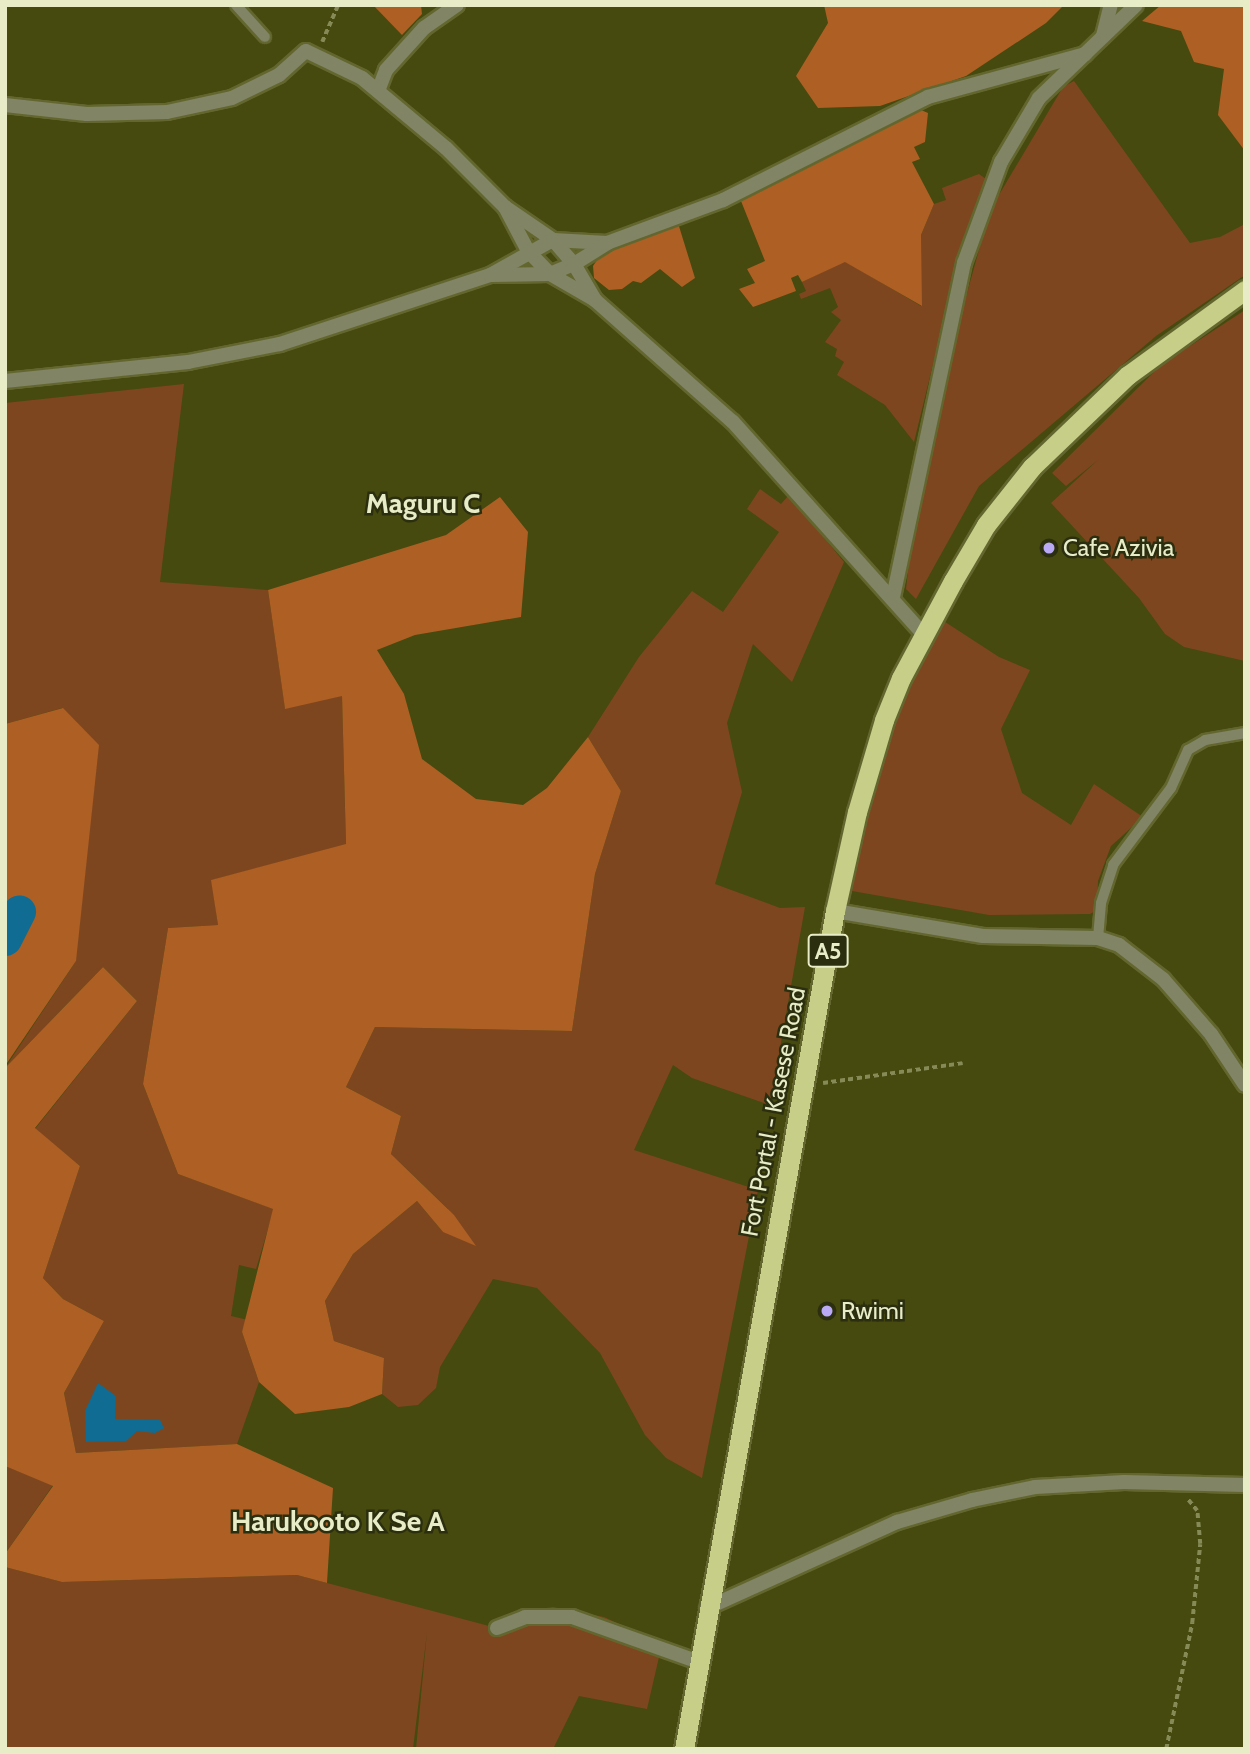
<!DOCTYPE html>
<style>
body{margin:0}
#map{position:relative;width:1250px;height:1754px;overflow:hidden;background:#464a0e;font-family:Cabin,sans-serif}
div>[style]{position:absolute}
.green>*{inset:0;background:#7e461e}
.forest>*{inset:0;background:#ad5f24}
.water>*{inset:0;background:#106c92}
.river>*{height:33px;margin:-16.5px;padding:0 16.5px;transform-origin:16.5px;border-radius:16.5px;background:#106c92}
.path>*{height:3.5px;margin-top:-1.75px;transform-origin:0;background:repeating-linear-gradient(90deg,#868a57 0 5px,transparent 0 8.5px)}
.roads{filter:drop-shadow(2px 0 #63672f) drop-shadow(-2px 0 #63672f) drop-shadow(0 2px #63672f) drop-shadow(0 -2px #63672f)}
.service>*{height:10px;margin:-5px;padding:0 5px;transform-origin:5px;border-radius:5px;background:#818566}
.minor>*{height:14px;margin:-7px;padding:0 7px;transform-origin:7px;border-radius:7px;background:#818566}
.tertiary>*{height:14px;margin:-7px;padding:0 7px;transform-origin:7px;border-radius:7px;background:#818566}
.trunk>*{height:19px;margin:-9.5px;padding:0 9.5px;transform-origin:9.5px;border-radius:9.5px;background:#c6ce88}
.dots>*{width:19px;height:19px;translate:-50% -50%;box-sizing:border-box;border:4px solid #2c2f0f;border-radius:50%}
span{translate:-50% -50%;white-space:nowrap;text-align:center;line-height:1.15;-webkit-text-stroke:5px #2c2f0f;paint-order:stroke}
.shield-label span{padding:2px 5px;background:#2c2f0f;border:2px solid;border-radius:5px;-webkit-text-stroke-width:0}
.shield-label{font-size:23px;color:#e8edc8;font-weight:700}
.poi-label{font-size:24px;color:#e8edc8}
.left{translate:0 -50%;text-align:left}
.street-label{font-size:24px;color:#e8edc8}
.quarter-label{font-size:28px;color:#e8edc8;font-weight:700}
.frame{position:absolute;inset:0;border:7px solid #e8edc8;pointer-events:none}
</style>
<div id="map">
<div class="green">
<div style="clip-path:polygon(1074px 81px,1190px 243px,1220px 237px,1245px 224px,1245px 275px,1156px 336px,979px 486px,916px 599px,906px 589px,909px 562px,956px 333px,990px 210px,1063px 87px)"></div>
<div style="clip-path:polygon(979px 174px,986px 179px,957px 266px,914px 442px,885px 405px,837px 375px,844px 362px,835px 356px,837px 349px,825px 342px,841px 320px,831px 312px,838px 307px,830px 288px,801px 299px,799px 294px,806px 291px,802px 282px,845px 261px,921px 306px,921px 235px,934px 204px,946px 200px,942px 188px)"></div>
<div style="clip-path:polygon(1245px 310px,1245px 661px,1184px 647px,1165px 634px,1139px 598px,1051px 503px,1098px 460px,1066px 486px,1052px 473px,1161px 365px)"></div>
<div style="clip-path:polygon(184px 384px,160px 582px,268px 590px,285px 708px,342px 695px,346px 845px,212px 880px,218px 925px,168px 928px,143px 1084px,178px 1174px,274px 1209px,256px 1269px,239px 1265px,231px 1316px,248px 1320px,242px 1332px,259px 1382px,237px 1444px,76px 1453px,64px 1393px,104px 1321px,63px 1299px,43px 1278px,80px 1166px,35px 1129px,137px 1001px,103px 967px,5px 1068px,76px 961px,62px 708px,5px 724px,5px 403px)"></div>
<div style="clip-path:polygon(760px 489px,781px 504px,789px 495px,844px 562px,792px 682px,753px 644px,727px 723px,742px 792px,715px 884px,780px 908px,805px 907px,770px 1105px,692px 1078px,673px 1065px,634px 1150px,758px 1190px,702px 1478px,666px 1458px,645px 1435px,600px 1353px,537px 1288px,493px 1279px,440px 1367px,436px 1388px,418px 1405px,398px 1407px,382px 1394px,384px 1358px,334px 1341px,325px 1301px,353px 1254px,417px 1201px,443px 1232px,448px 1209px,391px 1154px,401px 1116px,346px 1087px,375px 1027px,572px 1031px,595px 874px,621px 791px,588px 737px,639px 657px,692px 591px,723px 612px,779px 532px,747px 509px)"></div>
<div style="clip-path:polygon(939px 618px,999px 657px,1030px 670px,1001px 729px,1022px 793px,1071px 825px,1094px 784px,1143px 817px,1111px 846px,1098px 881px,1097px 910px,1090px 914px,989px 915px,852px 891px,868px 797px,885px 734px)"></div>
<div style="clip-path:polygon(5px 1466px,53px 1485px,5px 1554px)"></div>
<div style="clip-path:polygon(5px 1567px,62px 1582px,297px 1575px,489px 1626px,508px 1614px,553px 1607px,604px 1617px,662px 1644px,647px 1709px,579px 1696px,553px 1749px,416px 1749px,427px 1632px,413px 1749px,5px 1749px)"></div>
</div>
<div class="forest">
<div style="clip-path:polygon(373px 5px,421px 5px,422px 14px,402px 35px)"></div>
<div style="clip-path:polygon(824px 5px,1064px 5px,1046px 23px,966px 76px,880px 106px,818px 108px,796px 76px,828px 23px)"></div>
<div style="clip-path:polygon(1161px 5px,1245px 5px,1245px 151px,1218px 115px,1224px 69px,1194px 62px,1181px 31px,1142px 21px)"></div>
<div style="clip-path:polygon(921px 110px,928px 113px,925px 142px,914px 147px,920px 159px,912px 162px,934px 204px,921px 235px,922px 306px,845px 262px,802px 282px,798px 275px,791px 278px,796px 291px,753px 307px,739px 289px,755px 283px,747px 269px,765px 261px,741px 201px,873px 128px)"></div>
<div style="clip-path:polygon(678px 223px,695px 278px,682px 287px,660px 269px,641px 283px,633px 281px,622px 289px,609px 290px,594px 278px,593px 266px,603px 251px)"></div>
<div style="clip-path:polygon(500px 497px,528px 532px,521px 617px,415px 635px,377px 650px,404px 694px,422px 759px,476px 799px,523px 805px,547px 788px,588px 737px,621px 791px,595px 874px,572px 1031px,375px 1027px,346px 1087px,401px 1116px,391px 1154px,454px 1215px,476px 1246px,443px 1232px,417px 1201px,353px 1254px,325px 1301px,334px 1341px,384px 1358px,382px 1394px,349px 1407px,295px 1414px,259px 1382px,242px 1332px,273px 1209px,178px 1174px,143px 1084px,168px 928px,218px 925px,211px 880px,346px 844px,342px 696px,285px 709px,268px 590px,446px 535px)"></div>
<div style="clip-path:polygon(63px 708px,99px 745px,76px 961px,5px 1066px,5px 724px)"></div>
<div style="clip-path:polygon(103px 967px,137px 1001px,35px 1128px,80px 1166px,43px 1278px,63px 1299px,104px 1321px,64px 1393px,76px 1453px,237px 1444px,333px 1488px,327px 1583px,297px 1575px,62px 1582px,5px 1567px,5px 1554px,53px 1486px,5px 1466px,5px 1068px)"></div>
</div>
<div class="water">
<div style="clip-path:polygon(98px 1383px,116px 1396px,115px 1419px,160px 1420px,164px 1428px,155px 1433px,137px 1431px,126px 1441px,86px 1442px,85px 1411px)"></div>
</div>
<div class="river">
<div style="left:5px;top:939px;width:31px;rotate:-63deg"></div>
</div>
<div class="path">
<div style="left:322px;top:42px;width:40px;rotate:-66.6deg"></div>
<div style="left:823px;top:1083px;width:141px;rotate:-8.1deg"></div>
<div style="left:1166px;top:1749px;width:129px;rotate:-78.3deg"></div>
<div style="left:1192px;top:1623px;width:79px;rotate:-84.2deg"></div>
<div style="left:1200px;top:1544px;width:33px;rotate:-95deg"></div>
<div style="left:1197px;top:1511px;width:14px;rotate:-129deg"></div>
</div>
<div class="roads">
<div class="service">
<div style="left:236px;top:5px;width:43px;rotate:47.8deg"></div>
<div style="left:1098px;top:938px;width:35px;rotate:-85deg"></div>
<div style="left:1101px;top:903px;width:40px;rotate:-72deg"></div>
<div style="left:1113px;top:865px;width:96px;rotate:-53deg"></div>
<div style="left:1171px;top:788px;width:42px;rotate:-65.9deg"></div>
<div style="left:1188px;top:750px;width:20px;rotate:-30deg"></div>
<div style="left:1205px;top:740px;width:41px;rotate:-9.9deg"></div>
</div>
<div class="minor">
<div style="left:1103px;top:36px;width:32px;rotate:-76deg"></div>
<div style="left:378px;top:91px;width:22px;rotate:-69deg"></div>
<div style="left:386px;top:70px;width:57px;rotate:-47.9deg"></div>
<div style="left:424px;top:28px;width:40px;rotate:-34.9deg"></div>
<div style="left:5px;top:105px;width:82px;rotate:6.3deg"></div>
<div style="left:87px;top:114px;width:80px;rotate:-1.4deg"></div>
<div style="left:167px;top:112px;width:66px;rotate:-12.2deg"></div>
<div style="left:232px;top:98px;width:52px;rotate:-26.1deg"></div>
<div style="left:279px;top:75px;width:36px;rotate:-42deg"></div>
<div style="left:306px;top:51px;width:62px;rotate:25.7deg"></div>
<div style="left:362px;top:78px;width:109px;rotate:39.8deg"></div>
<div style="left:446px;top:148px;width:83px;rotate:45deg"></div>
<div style="left:505px;top:207px;width:58px;rotate:34.5deg"></div>
<div style="left:553px;top:240px;width:54px;rotate:3.2deg"></div>
<div style="left:505px;top:207px;width:50px;rotate:62.4deg"></div>
<div style="left:574px;top:264px;width:39px;rotate:-32deg"></div>
<div style="left:607px;top:243px;width:124px;rotate:-20.3deg"></div>
<div style="left:723px;top:200px;width:229px;rotate:-26.7deg"></div>
<div style="left:928px;top:97px;width:163px;rotate:-15.3deg"></div>
<div style="left:893px;top:597px;width:341px;rotate:-78deg"></div>
<div style="left:964px;top:263px;width:108px;rotate:-69.9deg"></div>
<div style="left:1001px;top:162px;width:74px;rotate:-59.3deg"></div>
<div style="left:1039px;top:98px;width:134px;rotate:-43.8deg"></div>
<div style="left:707px;top:1608px;width:209px;rotate:-24.4deg"></div>
<div style="left:897px;top:1522px;width:78px;rotate:-16.3deg"></div>
<div style="left:972px;top:1500px;width:64px;rotate:-11.7deg"></div>
<div style="left:1035px;top:1487px;width:89px;rotate:-3.2deg"></div>
<div style="left:1124px;top:1482px;width:121px;rotate:1.4deg"></div>
<div style="left:497px;top:1628px;width:30px;rotate:-21deg"></div>
<div style="left:525px;top:1617px;width:47px"></div>
<div style="left:572px;top:1617px;width:135px;rotate:19.5deg"></div>
</div>
<div class="tertiary">
<div style="left:528px;top:251px;width:32px;rotate:46deg"></div>
<div style="left:550px;top:274px;width:52px;rotate:30deg"></div>
<div style="left:595px;top:300px;width:184px;rotate:41.5deg"></div>
<div style="left:733px;top:422px;width:285px;rotate:48.1deg"></div>
<div style="left:491px;top:275px;width:59px;rotate:-1deg"></div>
<div style="left:550px;top:274px;width:26px;rotate:-23deg"></div>
<div style="left:5px;top:381px;width:184px;rotate:-5.9deg"></div>
<div style="left:188px;top:362px;width:94px;rotate:-11.1deg"></div>
<div style="left:280px;top:344px;width:221px;rotate:-18.2deg"></div>
<div style="left:490px;top:275px;width:72px;rotate:-29.1deg"></div>
<div style="left:553px;top:240px;width:32px;rotate:49deg"></div>
<div style="left:574px;top:264px;width:42px;rotate:59.7deg"></div>
<div style="left:835px;top:911px;width:150px;rotate:9.6deg"></div>
<div style="left:983px;top:936px;width:115px;rotate:1deg"></div>
<div style="left:1098px;top:938px;width:22px;rotate:18deg"></div>
<div style="left:1119px;top:945px;width:56px;rotate:37.7deg"></div>
<div style="left:1163px;top:979px;width:73px;rotate:48.9deg"></div>
<div style="left:1211px;top:1034px;width:61px;rotate:56.3deg"></div>
</div>
<div class="trunk">
<div style="left:684px;top:1749px;width:851px;rotate:-79.79deg"></div>
<div style="left:835px;top:911px;width:101px;rotate:-77.5deg"></div>
<div style="left:857px;top:812px;width:96px;rotate:-73.6deg"></div>
<div style="left:884px;top:720px;width:45px;rotate:-68deg"></div>
<div style="left:901px;top:678px;width:110px;rotate:-61.8deg"></div>
<div style="left:953px;top:581px;width:65px;rotate:-59.5deg"></div>
<div style="left:986px;top:525px;width:74px;rotate:-51.6deg"></div>
<div style="left:1032px;top:467px;width:133px;rotate:-43.8deg"></div>
<div style="left:1128px;top:375px;width:145px;rotate:-36deg"></div>
</div>
</div>
<div class="dots">
<div style="left:1049px;top:548px;background:#baaaf6"></div>
<div style="left:827px;top:1311px;background:#baaaf6"></div>
</div>
<div class="shield-label">
<span style="left:828px;top:951px">A5</span>
</div>
<div class="poi-label">
<span class="left" style="left:1063px;top:548px">Cafe Azivia</span>
<span class="left" style="left:841px;top:1311px">Rwimi</span>
</div>
<div class="street-label">
<span style="left:773px;top:1112px;rotate:-79deg">Fort Portal - Kasese Road</span>
</div>
<div class="quarter-label">
<span style="left:423px;top:503px">Maguru C</span>
<span style="left:338px;top:1521px">Harukooto K Se A</span>
</div>
<div class="frame"></div>
</div>
